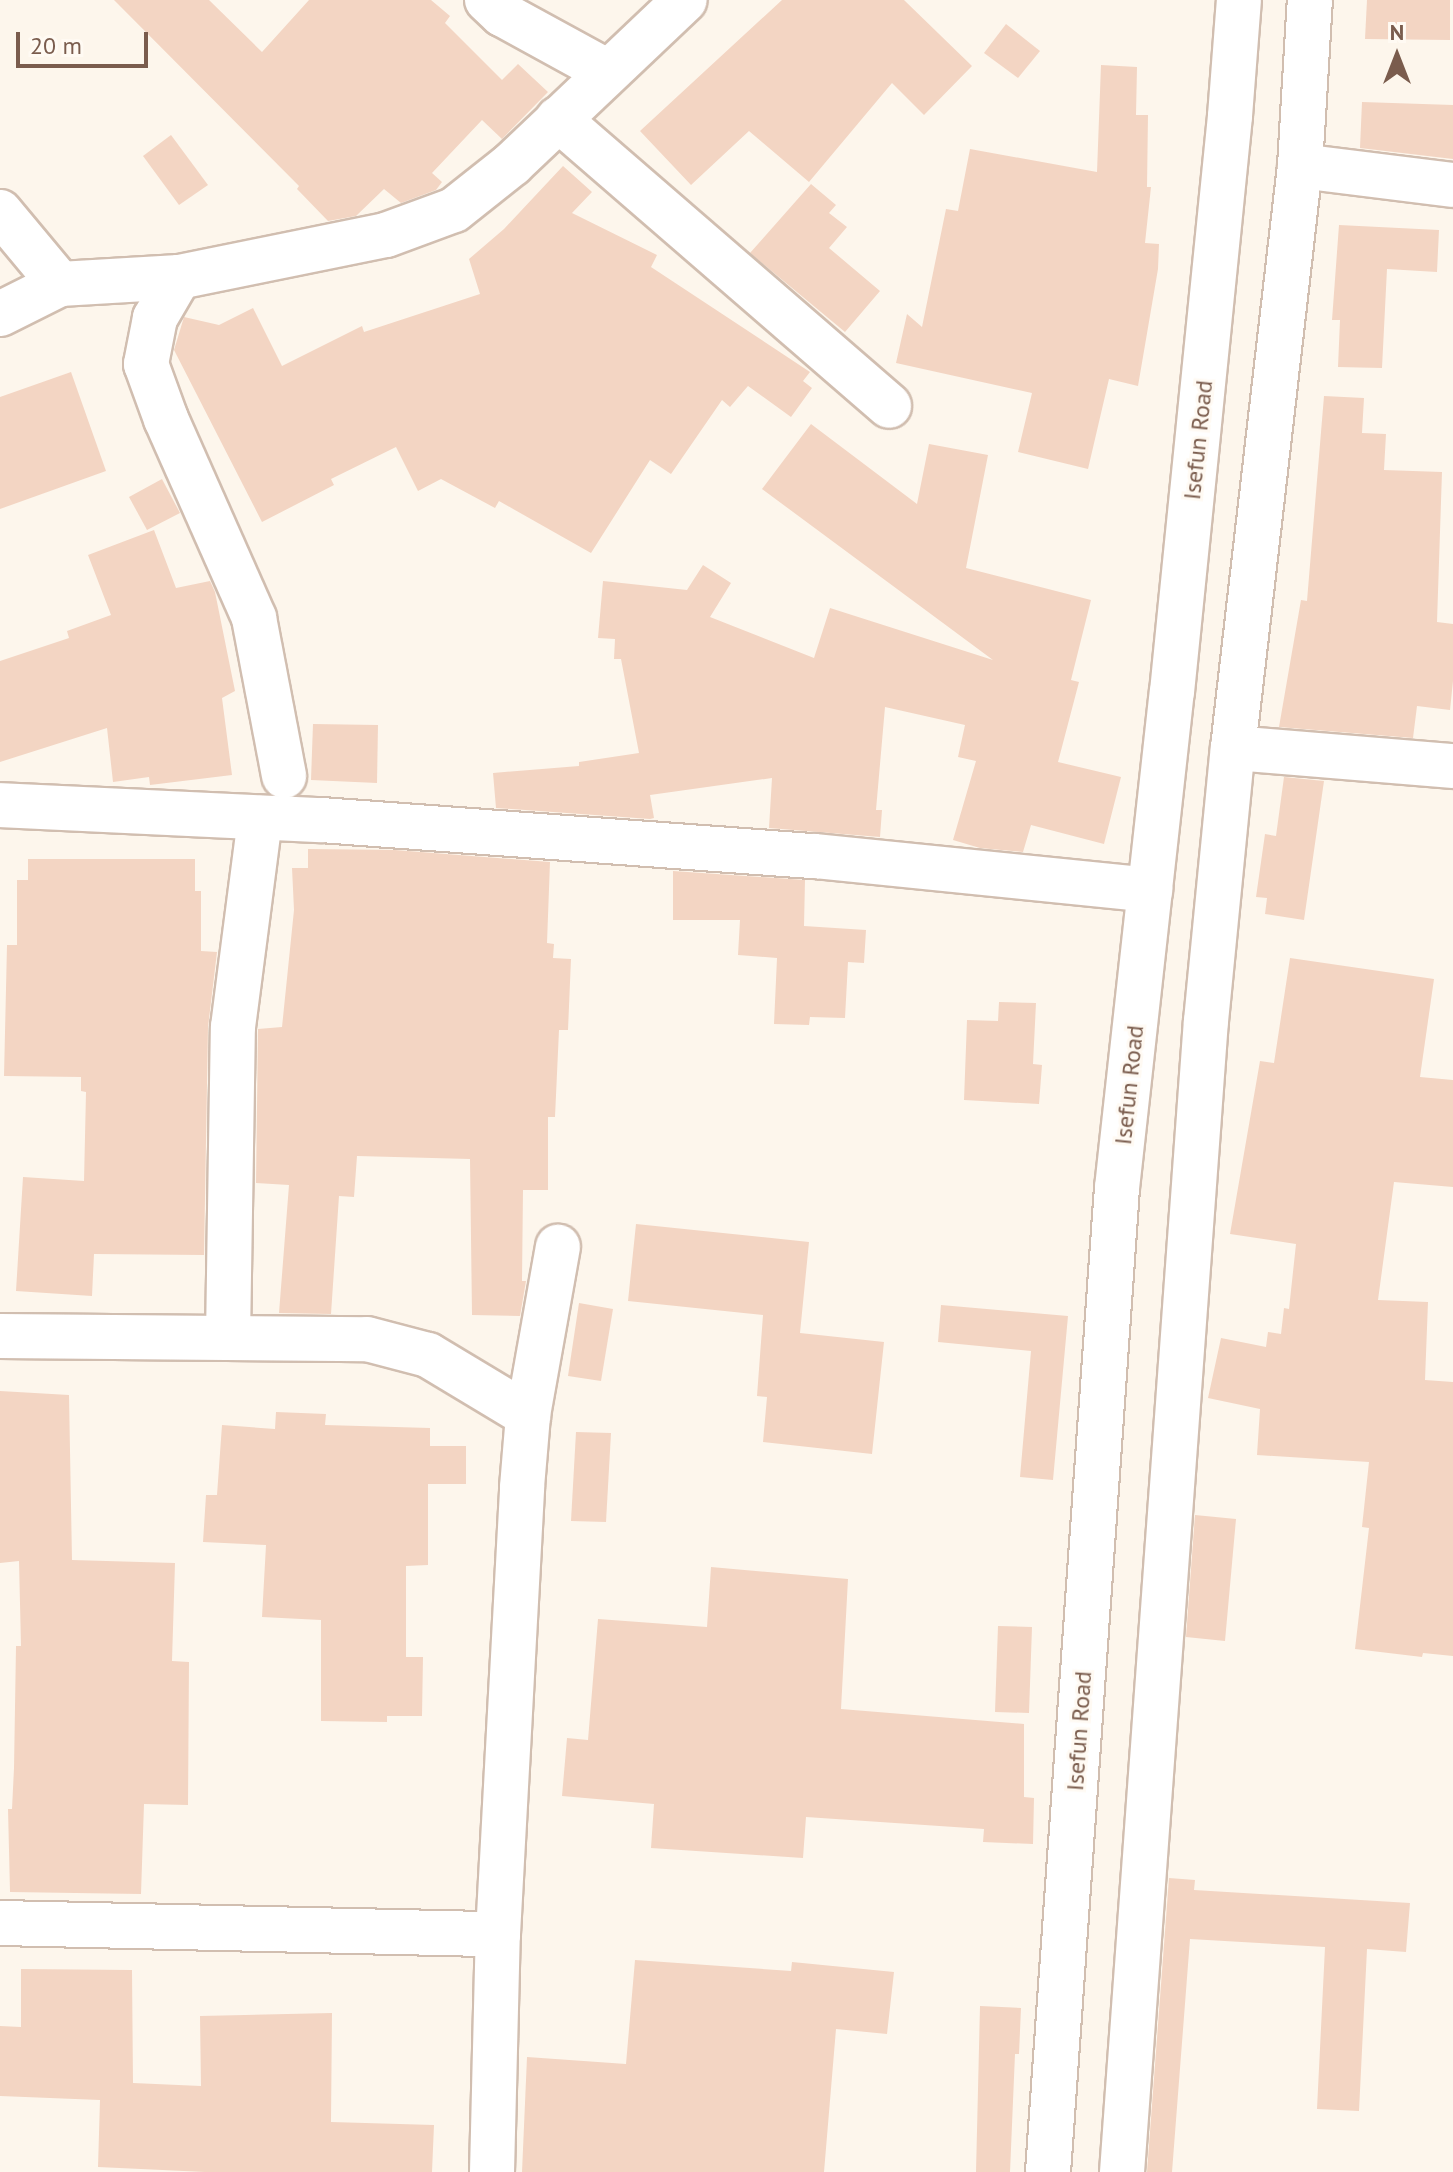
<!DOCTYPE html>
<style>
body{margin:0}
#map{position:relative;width:1453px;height:2172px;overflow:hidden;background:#fdf6ec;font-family:"PT Sans",sans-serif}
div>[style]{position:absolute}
.building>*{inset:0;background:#f3d5c3}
.roads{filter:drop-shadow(2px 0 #d1beb0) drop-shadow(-2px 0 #d1beb0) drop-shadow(0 2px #d1beb0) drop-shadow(0 -2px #d1beb0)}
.minor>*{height:44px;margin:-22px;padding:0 22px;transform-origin:22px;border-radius:22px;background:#fff}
span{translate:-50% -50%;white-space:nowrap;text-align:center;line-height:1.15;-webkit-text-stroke:6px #fffaf3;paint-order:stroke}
.street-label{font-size:24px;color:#7a5c4d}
.north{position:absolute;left:1357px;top:16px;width:80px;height:80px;-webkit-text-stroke:6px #fffaf3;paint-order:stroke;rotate:0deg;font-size:22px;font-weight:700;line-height:32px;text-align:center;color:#7a5c4d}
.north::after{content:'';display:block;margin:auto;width:28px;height:36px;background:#7a5c4d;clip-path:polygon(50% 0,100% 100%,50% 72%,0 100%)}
.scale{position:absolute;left:16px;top:32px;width:132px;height:36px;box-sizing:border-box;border:4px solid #7a5c4d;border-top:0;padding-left:10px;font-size:24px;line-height:28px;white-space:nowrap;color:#7a5c4d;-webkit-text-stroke:6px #fffaf3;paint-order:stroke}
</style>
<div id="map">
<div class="building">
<div style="clip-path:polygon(114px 0,209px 0,262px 52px,309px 0,431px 0,450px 16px,445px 23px,502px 80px,518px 64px,548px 92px,502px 139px,482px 120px,432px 173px,442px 182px,436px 190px,401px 203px,384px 189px,356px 216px,328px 221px,297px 189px,299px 186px)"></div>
<div style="clip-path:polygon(782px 0,904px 0,972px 66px,924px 115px,892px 83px,809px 182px,749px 131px,691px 185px,640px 131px)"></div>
<div style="clip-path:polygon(1367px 0,1450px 0,1450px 40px,1365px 39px)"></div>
<div style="clip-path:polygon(1006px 24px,1040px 51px,1018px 78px,984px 53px)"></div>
<div style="clip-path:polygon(1101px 65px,1137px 67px,1136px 115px,1148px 115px,1147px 187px,1151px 187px,1145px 243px,1159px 244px,1158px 269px,1138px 386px,1109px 379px,1088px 469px,1018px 452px,1032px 393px,896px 363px,907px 314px,922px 327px,946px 209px,958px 211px,970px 149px,1097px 172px)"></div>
<div style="clip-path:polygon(1362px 102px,1453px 105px,1453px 159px,1360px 148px)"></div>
<div style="clip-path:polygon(171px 135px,208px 185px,179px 205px,143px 156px)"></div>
<div style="clip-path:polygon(563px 166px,592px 192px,572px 213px,657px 255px,651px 267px,810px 372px,803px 381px,812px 388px,791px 417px,748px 386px,730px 407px,722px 400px,671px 474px,650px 460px,591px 553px,499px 501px,495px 508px,441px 479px,418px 491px,396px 447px,331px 479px,334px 485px,262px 522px,174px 350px,184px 317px,219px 325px,253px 308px,282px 366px,362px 326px,364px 332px,480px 294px,469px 259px,504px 229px)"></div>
<div style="clip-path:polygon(811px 184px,836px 205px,829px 213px,847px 227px,829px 248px,880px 291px,845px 332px,750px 253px)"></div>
<div style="clip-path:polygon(1339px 225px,1439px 230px,1437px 272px,1387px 269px,1382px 368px,1338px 367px,1340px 320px,1332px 320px)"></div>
<div style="clip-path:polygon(71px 372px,106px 471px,0 509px,0 397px)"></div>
<div style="clip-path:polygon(1324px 396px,1364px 398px,1362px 433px,1386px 434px,1384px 470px,1442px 472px,1437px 622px,1453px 624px,1453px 681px,1450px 710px,1417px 706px,1413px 738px,1279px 727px,1301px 600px,1307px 601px)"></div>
<div style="clip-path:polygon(811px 424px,917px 504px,929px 444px,988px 455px,966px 568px,1091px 600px,1071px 680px,1079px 682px,1058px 762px,1121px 777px,1104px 844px,1031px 825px,1023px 852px,980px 848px,953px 840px,976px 761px,958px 757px,965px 725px,885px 707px,876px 810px,882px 810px,880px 837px,769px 828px,772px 778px,650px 795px,654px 818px,650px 819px,496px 808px,493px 773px,579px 766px,579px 762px,639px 753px,621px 659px,614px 659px,615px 639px,598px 638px,603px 581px,687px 590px,703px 565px,731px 583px,710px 617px,814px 658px,830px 608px,993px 660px,762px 489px)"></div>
<div style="clip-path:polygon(162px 479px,180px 513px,147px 530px,129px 497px)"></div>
<div style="clip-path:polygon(154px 530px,176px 588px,210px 581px,215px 592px,235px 691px,222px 698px,232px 775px,150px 785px,149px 777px,113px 782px,107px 728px,0 762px,0 661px,69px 638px,67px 631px,111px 615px,88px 555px)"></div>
<div style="clip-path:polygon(313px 724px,378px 725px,377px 783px,311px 780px)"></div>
<div style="clip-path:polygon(1284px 777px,1324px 781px,1304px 920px,1265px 914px,1267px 898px,1256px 897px,1265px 834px,1276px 836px)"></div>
<div style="clip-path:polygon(308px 849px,395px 850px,550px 862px,547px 943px,554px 944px,553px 958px,571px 959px,568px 1030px,559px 1030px,555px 1117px,548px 1117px,548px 1190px,523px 1190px,522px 1281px,526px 1281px,520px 1316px,472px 1315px,470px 1159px,357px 1156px,354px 1197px,339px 1196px,331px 1314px,279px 1313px,289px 1185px,256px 1183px,258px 1029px,282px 1027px,294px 910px,292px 868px,308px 868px)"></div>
<div style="clip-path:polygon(28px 859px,195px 859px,195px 891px,201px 891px,201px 951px,217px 952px,208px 1027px,204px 1255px,94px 1254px,92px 1296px,16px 1291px,23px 1177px,84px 1181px,86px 1092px,81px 1091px,81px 1077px,4px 1076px,7px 945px,17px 945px,17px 880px,28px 880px)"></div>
<div style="clip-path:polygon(673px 871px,805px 880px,804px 926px,866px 930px,864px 963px,848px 962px,845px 1018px,810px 1017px,809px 1025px,774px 1024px,777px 958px,738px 955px,740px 920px,673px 920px)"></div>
<div style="clip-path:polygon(1290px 958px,1434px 979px,1420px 1077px,1453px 1080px,1453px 1187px,1394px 1182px,1378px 1300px,1428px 1302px,1425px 1380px,1453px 1382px,1453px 1656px,1423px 1653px,1422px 1657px,1355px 1649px,1369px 1528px,1362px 1527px,1369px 1462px,1257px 1455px,1260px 1409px,1208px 1398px,1221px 1338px,1266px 1347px,1268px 1332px,1281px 1334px,1284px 1308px,1289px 1309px,1296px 1244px,1230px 1234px,1260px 1061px,1274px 1063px)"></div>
<div style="clip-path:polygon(999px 1002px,1036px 1003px,1033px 1064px,1042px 1065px,1039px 1104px,964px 1100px,967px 1020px,998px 1021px)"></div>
<div style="clip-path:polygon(636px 1224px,809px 1242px,800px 1333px,884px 1342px,872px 1454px,763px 1442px,767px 1397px,757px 1396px,763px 1315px,628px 1301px)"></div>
<div style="clip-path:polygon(579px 1303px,613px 1309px,601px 1381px,568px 1376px)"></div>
<div style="clip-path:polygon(941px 1305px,1068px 1316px,1053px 1480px,1020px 1477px,1031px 1351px,938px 1342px)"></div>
<div style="clip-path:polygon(0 1391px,69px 1395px,72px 1560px,175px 1563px,172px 1661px,189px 1662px,188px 1805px,144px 1804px,141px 1894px,10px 1892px,8px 1809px,12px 1809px,14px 1768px,16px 1646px,21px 1646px,19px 1561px,0 1563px)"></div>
<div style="clip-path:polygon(276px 1412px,326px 1414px,325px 1425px,430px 1428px,430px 1446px,466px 1446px,466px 1484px,428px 1484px,428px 1565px,406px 1566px,406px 1657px,423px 1657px,422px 1716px,387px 1716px,387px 1722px,321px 1721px,321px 1620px,262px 1617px,266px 1545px,203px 1542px,206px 1495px,217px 1495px,222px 1425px,275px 1429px)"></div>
<div style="clip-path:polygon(576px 1432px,611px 1433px,606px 1522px,571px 1521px)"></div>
<div style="clip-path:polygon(1195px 1515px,1236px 1519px,1225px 1641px,1186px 1637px)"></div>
<div style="clip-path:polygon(711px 1567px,848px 1579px,841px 1709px,1024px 1724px,1024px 1797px,1034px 1798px,1033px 1844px,983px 1842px,984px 1829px,806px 1817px,803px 1858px,651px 1848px,654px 1804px,562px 1796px,567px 1738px,588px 1740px,598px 1619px,707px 1627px)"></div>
<div style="clip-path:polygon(998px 1626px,1032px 1627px,1029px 1713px,995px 1712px)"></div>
<div style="clip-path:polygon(1169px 1878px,1195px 1880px,1194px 1890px,1410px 1903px,1406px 1952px,1367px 1949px,1359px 2111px,1317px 2109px,1325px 1947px,1190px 1939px,1172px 2172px,1147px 2172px)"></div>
<div style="clip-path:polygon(635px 1960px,791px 1971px,792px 1962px,894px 1972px,887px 2034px,836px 2029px,824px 2172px,522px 2172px,527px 2057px,626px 2064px)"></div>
<div style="clip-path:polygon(21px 1969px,132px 1970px,133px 2083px,201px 2086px,200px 2016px,332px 2013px,331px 2122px,434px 2125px,432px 2172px,205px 2172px,98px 2167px,100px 2100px,0 2096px,0 2026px,21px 2027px)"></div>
<div style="clip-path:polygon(980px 2006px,1021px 2008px,1019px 2054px,1015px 2054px,1010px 2172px,976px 2172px)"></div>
</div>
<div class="roads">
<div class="minor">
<div style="left:487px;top:0;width:21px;rotate:43deg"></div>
<div style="left:502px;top:14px;width:119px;rotate:28.7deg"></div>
<div style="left:558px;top:119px;width:438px;rotate:40.9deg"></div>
<div style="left:1300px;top:166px;width:154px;rotate:7.1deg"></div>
<div style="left:0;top:212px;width:94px;rotate:50.2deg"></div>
<div style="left:179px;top:277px;width:48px;rotate:120.3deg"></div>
<div style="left:155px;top:318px;width:47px;rotate:101.1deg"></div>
<div style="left:146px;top:364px;width:59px;rotate:70deg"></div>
<div style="left:166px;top:419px;width:218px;rotate:66.1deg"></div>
<div style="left:254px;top:618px;width:161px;rotate:79.2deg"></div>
<div style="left:0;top:314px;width:67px;rotate:-26.6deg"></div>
<div style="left:60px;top:284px;width:119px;rotate:-3.4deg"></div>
<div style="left:179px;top:277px;width:211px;rotate:-11.5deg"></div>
<div style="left:386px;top:235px;width:72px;rotate:-20.2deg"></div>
<div style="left:454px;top:210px;width:74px;rotate:-38.4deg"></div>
<div style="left:512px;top:164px;width:238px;rotate:-43.5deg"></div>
<div style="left:1233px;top:748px;width:221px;rotate:4.7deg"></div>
<div style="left:0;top:805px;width:321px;rotate:2.7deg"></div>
<div style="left:321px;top:820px;width:496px;rotate:4.2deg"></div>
<div style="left:816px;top:856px;width:336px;rotate:5.8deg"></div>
<div style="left:0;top:1336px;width:367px;rotate:0.5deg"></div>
<div style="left:367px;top:1339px;width:63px;rotate:14.7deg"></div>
<div style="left:428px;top:1355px;width:117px;rotate:31deg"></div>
<div style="left:228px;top:1338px;width:311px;rotate:-89.1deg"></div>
<div style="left:233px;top:1027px;width:211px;rotate:-82.6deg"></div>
<div style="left:0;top:1923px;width:498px;rotate:1.3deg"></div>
<div style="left:492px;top:2172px;width:238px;rotate:-88.6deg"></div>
<div style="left:498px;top:1934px;width:448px;rotate:-86.9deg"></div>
<div style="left:522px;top:1487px;width:72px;rotate:-85.2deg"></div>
<div style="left:528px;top:1415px;width:171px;rotate:-79.9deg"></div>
<div style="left:1048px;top:2172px;width:986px;rotate:-85.99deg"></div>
<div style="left:1117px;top:1188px;width:499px;rotate:-83.7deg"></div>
<div style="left:1172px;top:692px;width:579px;rotate:-84.25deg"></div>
<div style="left:1230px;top:116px;width:116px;rotate:-85.6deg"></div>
<div style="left:1122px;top:2172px;width:1154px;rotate:-85.83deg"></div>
<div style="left:1206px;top:1021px;width:274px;rotate:-84.4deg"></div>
<div style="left:1233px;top:748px;width:586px;rotate:-83.43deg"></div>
<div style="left:1300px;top:166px;width:166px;rotate:-86.6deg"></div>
</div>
</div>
<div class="street-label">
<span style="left:1198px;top:440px;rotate:-84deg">Isefun Road</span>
<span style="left:1129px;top:1085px;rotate:-84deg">Isefun Road</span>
<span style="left:1079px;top:1731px;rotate:-86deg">Isefun Road</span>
</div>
<div class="north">N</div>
<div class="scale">20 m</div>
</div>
